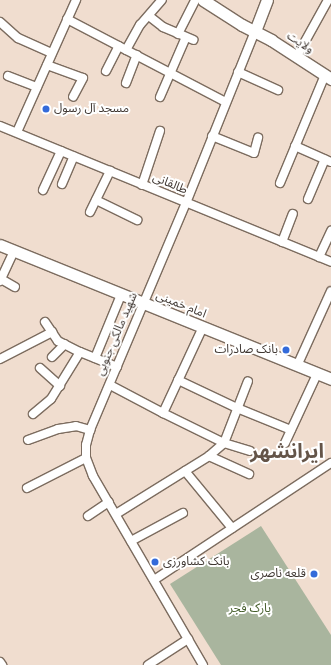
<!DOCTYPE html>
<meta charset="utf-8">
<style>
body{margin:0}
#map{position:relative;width:331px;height:665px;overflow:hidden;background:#f0ddcf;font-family:Figtree,"Noto Sans Arabic",sans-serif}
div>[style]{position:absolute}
.green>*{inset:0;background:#a9b59e}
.roads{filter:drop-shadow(1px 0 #7c6c5f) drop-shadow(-1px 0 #7c6c5f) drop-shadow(0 1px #7c6c5f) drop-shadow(0 -1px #7c6c5f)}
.minor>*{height:8px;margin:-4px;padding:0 4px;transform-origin:4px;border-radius:4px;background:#fff}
.major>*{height:11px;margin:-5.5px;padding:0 5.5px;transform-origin:5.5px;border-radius:5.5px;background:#fff}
.dots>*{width:11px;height:11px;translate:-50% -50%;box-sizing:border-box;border:2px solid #fff;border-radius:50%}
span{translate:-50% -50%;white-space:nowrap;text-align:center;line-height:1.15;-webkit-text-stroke:4px #fff;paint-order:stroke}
.street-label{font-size:12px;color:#403833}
.poi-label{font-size:12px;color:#403833}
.left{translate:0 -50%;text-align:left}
.right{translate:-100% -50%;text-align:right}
.park-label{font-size:12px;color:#445d2a}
.town-label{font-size:20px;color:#645448;font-weight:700}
</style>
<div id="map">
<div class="green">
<div style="clip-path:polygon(261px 526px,331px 635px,331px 665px,221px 665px,170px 584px)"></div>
</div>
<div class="roads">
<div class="minor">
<div style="left:149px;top:16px;width:18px;rotate:38deg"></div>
<div style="left:163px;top:27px;width:33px;rotate:23deg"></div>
<div style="left:67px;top:19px;width:179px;rotate:27.6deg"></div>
<div style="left:0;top:22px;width:24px;rotate:42deg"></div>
<div style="left:18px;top:38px;width:37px;rotate:24deg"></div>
<div style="left:178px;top:34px;width:38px;rotate:-63deg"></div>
<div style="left:126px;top:50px;width:29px;rotate:-61deg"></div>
<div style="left:140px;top:25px;width:33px;rotate:-49deg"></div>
<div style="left:297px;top:56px;width:64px;rotate:-61deg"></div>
<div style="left:47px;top:65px;width:38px;rotate:20deg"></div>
<div style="left:83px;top:78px;width:21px;rotate:118deg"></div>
<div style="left:106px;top:71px;width:28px;rotate:-63deg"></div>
<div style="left:238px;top:72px;width:44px;rotate:24.2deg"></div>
<div style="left:8px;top:76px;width:31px;rotate:21deg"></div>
<div style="left:126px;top:83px;width:30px;rotate:-69deg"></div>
<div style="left:160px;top:97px;width:65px;rotate:-66.6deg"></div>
<div style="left:0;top:126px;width:358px;rotate:22.3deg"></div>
<div style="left:17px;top:132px;width:145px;rotate:-65.9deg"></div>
<div style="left:212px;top:136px;width:45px;rotate:22deg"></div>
<div style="left:254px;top:153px;width:16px;rotate:-75deg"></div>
<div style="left:295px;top:146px;width:39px;rotate:24deg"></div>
<div style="left:280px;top:183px;width:117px;rotate:-67.4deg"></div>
<div style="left:62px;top:184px;width:30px;rotate:-67deg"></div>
<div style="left:142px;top:185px;width:57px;rotate:-71.6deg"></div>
<div style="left:43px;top:190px;width:43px;rotate:-65.2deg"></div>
<div style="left:308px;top:199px;width:43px;rotate:-67deg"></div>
<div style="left:96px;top:200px;width:46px;rotate:26deg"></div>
<div style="left:90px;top:212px;width:46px;rotate:-64deg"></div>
<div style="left:282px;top:242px;width:30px;rotate:-69deg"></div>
<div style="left:319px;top:257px;width:29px;rotate:-65deg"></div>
<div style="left:1px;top:279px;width:16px;rotate:30deg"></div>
<div style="left:0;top:281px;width:33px;rotate:-65deg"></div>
<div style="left:45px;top:322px;width:23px;rotate:56deg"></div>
<div style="left:58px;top:341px;width:25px;rotate:27deg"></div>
<div style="left:80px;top:352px;width:40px;rotate:22deg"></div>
<div style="left:52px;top:357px;width:18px;rotate:-45deg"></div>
<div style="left:95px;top:358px;width:68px;rotate:-67.6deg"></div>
<div style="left:0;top:359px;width:59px;rotate:-27.4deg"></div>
<div style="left:297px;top:366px;width:82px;rotate:-65.6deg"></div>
<div style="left:40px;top:368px;width:27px;rotate:42deg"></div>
<div style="left:178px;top:380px;width:65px;rotate:25.4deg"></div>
<div style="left:237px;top:408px;width:58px;rotate:22.2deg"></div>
<div style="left:110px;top:385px;width:60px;rotate:27.8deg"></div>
<div style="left:163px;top:413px;width:68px;rotate:26.2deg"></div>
<div style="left:224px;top:443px;width:27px;rotate:17deg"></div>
<div style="left:163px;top:413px;width:95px;rotate:-65.1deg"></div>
<div style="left:33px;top:414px;width:23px;rotate:-40deg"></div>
<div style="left:51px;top:399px;width:55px;rotate:-58.3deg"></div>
<div style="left:28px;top:440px;width:32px;rotate:-20deg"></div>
<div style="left:58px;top:429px;width:18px;rotate:-9deg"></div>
<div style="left:76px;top:426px;width:15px;rotate:16deg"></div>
<div style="left:285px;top:443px;width:76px;rotate:-65.1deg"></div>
<div style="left:209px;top:456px;width:44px;rotate:24.2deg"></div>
<div style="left:185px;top:471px;width:74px;rotate:50.5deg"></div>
<div style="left:27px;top:488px;width:66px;rotate:-27deg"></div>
<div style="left:116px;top:514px;width:110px;rotate:-31.9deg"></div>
<div style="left:209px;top:456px;width:20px;rotate:-41deg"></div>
<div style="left:224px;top:443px;width:66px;rotate:-68.8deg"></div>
<div style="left:88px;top:516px;width:25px;rotate:-34deg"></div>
<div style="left:131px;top:541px;width:59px;rotate:-28.3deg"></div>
<div style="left:154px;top:580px;width:212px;rotate:-33.5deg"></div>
<div style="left:0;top:662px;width:4px;rotate:56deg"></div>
<div style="left:148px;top:665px;width:48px;rotate:-33deg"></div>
<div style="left:203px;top:665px;width:219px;rotate:-120.2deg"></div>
<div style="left:93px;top:476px;width:19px;rotate:-111deg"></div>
<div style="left:86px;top:458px;width:13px;rotate:-90deg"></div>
<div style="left:86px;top:445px;width:16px;rotate:-75deg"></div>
<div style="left:90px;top:430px;width:246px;rotate:-67.1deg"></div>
<div style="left:186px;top:203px;width:185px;rotate:-68.1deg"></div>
</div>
<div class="major">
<div style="left:203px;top:0;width:46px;rotate:32.7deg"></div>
<div style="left:242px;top:25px;width:33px;rotate:27deg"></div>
<div style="left:271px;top:40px;width:72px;rotate:33deg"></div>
<div style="left:255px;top:31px;width:33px;rotate:-69deg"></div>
<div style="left:0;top:245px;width:357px;rotate:22deg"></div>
</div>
</div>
<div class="dots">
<div style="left:46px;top:109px;background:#346bda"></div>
<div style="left:286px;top:350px;background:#346bda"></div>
<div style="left:155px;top:562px;background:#346bda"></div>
<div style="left:314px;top:574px;background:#346bda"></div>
</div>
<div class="street-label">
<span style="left:300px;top:43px;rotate:33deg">ولایت</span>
<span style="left:170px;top:184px;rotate:23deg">طالقانی</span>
<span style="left:181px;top:305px;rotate:22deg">امام خمینی</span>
<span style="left:117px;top:334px;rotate:-67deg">شهید مالکی جنوبی</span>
</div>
<div class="poi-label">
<span class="left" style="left:54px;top:109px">مسجد آل رسول</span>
<span class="right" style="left:278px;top:350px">بانک صادرات</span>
<span class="left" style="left:163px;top:562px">بانک کشاورزی</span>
<span class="right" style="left:306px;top:574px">قلعه ناصری</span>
</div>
<div class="park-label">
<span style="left:250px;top:609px">پارک فجر</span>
</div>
<div class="town-label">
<span style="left:287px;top:451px">ایرانشهر</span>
</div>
</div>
